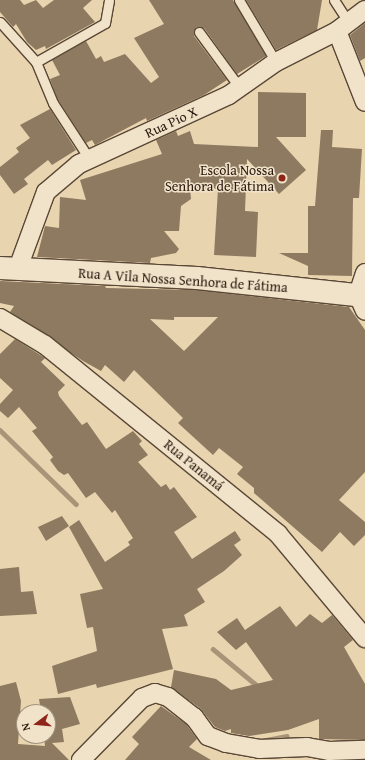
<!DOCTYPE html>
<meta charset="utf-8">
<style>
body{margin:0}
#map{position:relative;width:365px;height:760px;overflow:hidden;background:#e8d4ae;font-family:"Gentium Book Plus",serif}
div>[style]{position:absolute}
.stream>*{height:4.5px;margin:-2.25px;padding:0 2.25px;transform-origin:2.25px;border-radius:2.25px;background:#a89478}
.building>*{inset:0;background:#8d7a61}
.roads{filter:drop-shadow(1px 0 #5a4736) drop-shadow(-1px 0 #5a4736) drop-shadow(0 1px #5a4736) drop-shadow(0 -1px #5a4736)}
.service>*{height:9px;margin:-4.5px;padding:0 4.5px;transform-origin:4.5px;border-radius:4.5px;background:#f0e3ca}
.minor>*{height:18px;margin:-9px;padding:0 9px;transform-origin:9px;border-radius:9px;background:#f0e3ca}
.tertiary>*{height:22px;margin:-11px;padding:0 11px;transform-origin:11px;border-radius:11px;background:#f0e3ca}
.dots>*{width:11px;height:11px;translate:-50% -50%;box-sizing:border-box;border:2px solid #f0e3ca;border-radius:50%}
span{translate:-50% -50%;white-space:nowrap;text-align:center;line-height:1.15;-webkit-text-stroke:3px #f0e3ca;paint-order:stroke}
.street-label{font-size:14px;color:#2b180e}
.poi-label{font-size:14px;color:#2b180e}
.right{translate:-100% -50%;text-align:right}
.north{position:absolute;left:16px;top:704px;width:40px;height:40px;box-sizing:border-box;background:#f0e3ca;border:1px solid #a1927f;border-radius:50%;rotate:254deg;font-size:11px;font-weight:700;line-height:16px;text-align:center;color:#2b180e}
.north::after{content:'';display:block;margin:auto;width:14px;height:18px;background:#8f2418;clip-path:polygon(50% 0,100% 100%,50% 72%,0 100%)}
</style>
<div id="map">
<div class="stream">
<div style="left:0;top:430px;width:106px;rotate:44.2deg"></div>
<div style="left:213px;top:649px;width:60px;rotate:39.6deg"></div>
<div style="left:261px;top:741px;width:26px;rotate:-11deg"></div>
</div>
<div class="building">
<div style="clip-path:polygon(0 0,20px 0,24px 5px,36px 0,43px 8px,54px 0,92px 0,83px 8px,95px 22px,46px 49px,45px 46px,36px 50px,27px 42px,16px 24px,13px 27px,0 12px)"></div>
<div style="clip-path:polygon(149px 0,233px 0,266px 56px,237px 74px,204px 28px,196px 27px,194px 36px,227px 80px,204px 95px,147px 121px,146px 118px,95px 145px,92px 140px,86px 143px,57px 98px,50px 79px,60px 75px,52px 60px,86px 41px,96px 59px,101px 56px,104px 62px,125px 54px,151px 83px,159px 77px,134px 38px,164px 24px)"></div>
<div style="clip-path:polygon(246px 0,322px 0,317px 30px,276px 50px)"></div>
<div style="clip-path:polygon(365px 23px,365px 58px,360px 61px,350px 35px)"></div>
<div style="clip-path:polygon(258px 92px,306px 93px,306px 137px,276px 137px,306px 170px,279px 194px,247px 159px,245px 211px,258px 212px,256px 257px,214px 255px,218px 189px,190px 188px,191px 199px,181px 206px,179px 231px,164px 231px,179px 249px,176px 253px,151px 258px,150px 263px,37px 257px,45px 226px,59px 228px,60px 197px,86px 200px,80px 180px,162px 154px,156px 140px,176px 131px,178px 136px,190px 131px,194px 144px,258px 147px)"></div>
<div style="clip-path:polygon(50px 109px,76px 150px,52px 165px,48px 160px,24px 179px,28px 184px,14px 194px,0 175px,0 167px,19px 152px,16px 148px,30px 138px,20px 125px)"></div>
<div style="clip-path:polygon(321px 130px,333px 130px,332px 147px,362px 149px,359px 198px,353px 198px,352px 276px,308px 275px,308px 266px,279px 253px,308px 253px,308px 206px,315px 206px)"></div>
<div style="clip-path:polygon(evenodd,0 281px,105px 286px,106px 288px,196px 290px,349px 307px,365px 330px,365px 472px,339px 500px,365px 522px,365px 535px,354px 546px,340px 532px,322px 552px,254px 493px,254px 488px,237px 474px,243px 467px,219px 448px,213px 455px,178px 423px,183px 418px,134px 370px,124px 382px,105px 365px,101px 371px,83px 361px,10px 312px,14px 306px,0 303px,0 281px,174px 317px,218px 317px,184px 351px,150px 319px,174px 320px,174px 317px)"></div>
<div style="clip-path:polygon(15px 339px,45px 358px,41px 362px,65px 385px,58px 392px,59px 396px,82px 425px,87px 422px,106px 449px,133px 431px,142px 441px,139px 444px,148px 455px,138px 462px,161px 487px,166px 484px,170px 490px,174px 487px,197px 517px,174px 532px,192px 559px,235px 531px,241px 540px,234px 545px,242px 555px,224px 571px,197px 589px,205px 602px,184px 615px,188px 626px,162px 629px,173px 669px,97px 688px,96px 684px,58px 694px,52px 666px,97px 651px,93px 627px,87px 628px,80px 594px,103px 589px,69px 527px,79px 520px,105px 562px,130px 545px,128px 542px,133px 538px,115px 510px,112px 513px,95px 492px,86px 498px,68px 473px,64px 475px,58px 471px,50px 460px,53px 457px,32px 431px,37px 428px,19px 407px,8px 418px,0 411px,0 404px,13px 390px,0 378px,0 354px)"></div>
<div style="clip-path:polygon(62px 516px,69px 526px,46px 541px,38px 527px)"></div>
<div style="clip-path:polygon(19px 567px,21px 592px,33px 591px,37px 614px,0 616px,0 569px)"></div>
<div style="clip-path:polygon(280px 606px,296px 627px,310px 614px,322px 623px,332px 615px,353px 640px,344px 647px,365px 684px,365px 740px,319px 739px,319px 719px,288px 730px,249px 736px,231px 733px,231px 729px,225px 731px,215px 727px,201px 709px,171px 687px,174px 670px,216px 679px,231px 690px,273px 680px,246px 642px,236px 650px,217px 632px,237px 618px,245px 630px)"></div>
<div style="clip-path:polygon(16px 682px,21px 701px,18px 744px,45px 746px,44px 736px,48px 740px,48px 712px,41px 712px,39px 699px,70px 697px,80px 724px,62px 729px,64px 742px,52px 743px,69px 760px,0 760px,0 686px)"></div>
<div style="clip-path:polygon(161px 706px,186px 724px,197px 739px,189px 747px,211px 760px,125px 760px,139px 744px,132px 737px)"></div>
</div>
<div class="roads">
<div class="service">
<div style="left:239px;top:0;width:72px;rotate:59.2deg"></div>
<div style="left:334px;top:0;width:27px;rotate:57deg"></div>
<div style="left:0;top:22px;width:54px;rotate:48deg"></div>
<div style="left:36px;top:62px;width:44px;rotate:67.5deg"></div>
<div style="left:53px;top:103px;width:68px;rotate:57deg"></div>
<div style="left:199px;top:32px;width:69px;rotate:53.8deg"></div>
<div style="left:36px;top:62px;width:79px;rotate:-29.5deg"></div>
<div style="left:105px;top:23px;width:23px;rotate:-80deg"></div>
</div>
<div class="minor">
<div style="left:337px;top:31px;width:76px;rotate:68.5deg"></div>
<div style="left:18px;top:268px;width:81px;rotate:-69.8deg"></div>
<div style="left:46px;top:192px;width:43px;rotate:-40.3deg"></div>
<div style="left:79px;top:164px;width:165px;rotate:-24.7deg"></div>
<div style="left:229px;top:95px;width:57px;rotate:-35.1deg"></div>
<div style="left:276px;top:62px;width:68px;rotate:-26.9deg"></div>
<div style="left:337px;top:31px;width:35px;rotate:-37deg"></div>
<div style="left:365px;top:273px;width:23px;rotate:108deg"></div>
<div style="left:358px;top:295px;width:17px;rotate:66deg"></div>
<div style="left:0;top:318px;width:52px;rotate:31deg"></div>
<div style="left:45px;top:345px;width:300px;rotate:39deg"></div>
<div style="left:278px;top:534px;width:136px;rotate:50.1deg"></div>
<div style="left:81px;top:760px;width:87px;rotate:-45.5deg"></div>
<div style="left:142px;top:698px;width:14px;rotate:-21deg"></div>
<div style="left:155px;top:693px;width:14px;rotate:17deg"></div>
<div style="left:168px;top:697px;width:33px;rotate:38deg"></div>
<div style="left:194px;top:717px;width:24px;rotate:54deg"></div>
<div style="left:208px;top:736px;width:19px;rotate:21deg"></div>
<div style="left:226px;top:743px;width:34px;rotate:10deg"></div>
<div style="left:259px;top:749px;width:48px;rotate:-2.4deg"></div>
<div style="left:307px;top:747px;width:22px;rotate:10deg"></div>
<div style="left:329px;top:751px;width:36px;rotate:-2deg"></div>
</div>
<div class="tertiary">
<div style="left:0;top:268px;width:197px;rotate:2.9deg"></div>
<div style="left:197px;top:278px;width:169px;rotate:6.1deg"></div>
</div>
</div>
<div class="dots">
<div style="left:282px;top:178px;background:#8f2418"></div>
</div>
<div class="street-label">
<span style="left:171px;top:122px;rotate:-25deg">Rua Pio X</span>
<span style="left:183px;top:280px;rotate:4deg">Rua A Vila Nossa Senhora de Fátima</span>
<span style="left:194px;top:465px;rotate:39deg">Rua Panamá</span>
</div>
<div class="poi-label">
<span class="right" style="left:274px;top:178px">Escola Nossa<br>Senhora de Fátima</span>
</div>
<div class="north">N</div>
</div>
